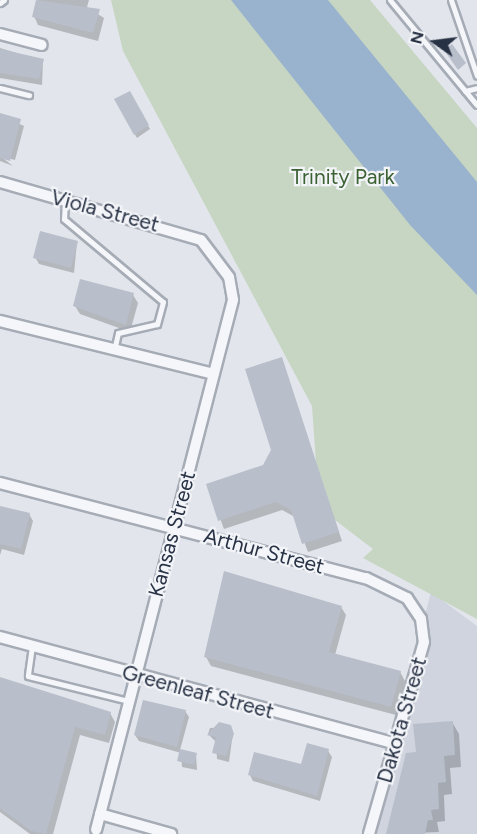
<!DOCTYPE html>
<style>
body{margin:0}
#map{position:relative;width:477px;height:834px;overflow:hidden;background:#e2e5eb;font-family:Figtree,sans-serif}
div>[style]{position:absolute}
.built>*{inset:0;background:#cfd4de}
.green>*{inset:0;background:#c7d6c2}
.water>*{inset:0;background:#99b3ce}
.shadow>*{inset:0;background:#0003}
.building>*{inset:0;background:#b8beca}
.roads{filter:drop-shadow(2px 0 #a6acb6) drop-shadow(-2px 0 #a6acb6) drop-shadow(0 2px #a6acb6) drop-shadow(0 -2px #a6acb6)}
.service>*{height:5px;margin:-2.5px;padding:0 2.5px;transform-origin:2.5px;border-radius:2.5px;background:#f5f6f9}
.minor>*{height:10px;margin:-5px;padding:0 5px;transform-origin:5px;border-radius:5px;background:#f5f6f9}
span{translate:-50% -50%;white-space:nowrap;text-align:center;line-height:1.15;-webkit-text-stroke:4.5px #f2f4f8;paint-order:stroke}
.park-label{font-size:21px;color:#3c6234}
.street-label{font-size:21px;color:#283245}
.north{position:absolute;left:405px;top:12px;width:60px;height:60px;-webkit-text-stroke:4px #f2f4f8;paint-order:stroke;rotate:284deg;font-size:16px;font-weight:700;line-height:24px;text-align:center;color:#283245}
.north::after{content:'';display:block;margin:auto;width:21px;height:27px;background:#283245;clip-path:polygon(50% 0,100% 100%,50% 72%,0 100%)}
</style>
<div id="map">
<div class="built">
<div style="clip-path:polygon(431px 592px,477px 626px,477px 834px,367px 834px)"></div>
</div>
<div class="green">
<div style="clip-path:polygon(111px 0,370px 0,477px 128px,477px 619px,363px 558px,373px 549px,335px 520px,316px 463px,312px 406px,123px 51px)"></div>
</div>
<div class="water">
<div style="clip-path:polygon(231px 0,328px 0,477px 182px,477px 295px,410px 225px)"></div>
</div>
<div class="shadow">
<div style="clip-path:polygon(38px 0,89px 0,87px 7px,104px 18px,98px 41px,38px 25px,34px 16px)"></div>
<div style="clip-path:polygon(0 48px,43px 61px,42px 85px,0 78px)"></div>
<div style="clip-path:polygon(129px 93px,150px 129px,137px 138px,116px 100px)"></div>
<div style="clip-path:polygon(0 115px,24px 126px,15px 160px,0 156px,13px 166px,0 161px)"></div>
<div style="clip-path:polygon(77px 242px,74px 273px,39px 264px,35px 257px)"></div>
<div style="clip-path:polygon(133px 295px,138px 303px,130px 332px,80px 314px,75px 306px)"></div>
<div style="clip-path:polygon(281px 359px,342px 541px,308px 552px,295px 517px,282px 510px,224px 529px,208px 485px,264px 467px,273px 450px)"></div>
<div style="clip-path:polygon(0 507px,29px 514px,33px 521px,24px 555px,2px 549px,0 555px)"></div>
<div style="clip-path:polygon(341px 607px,346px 615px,335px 655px,400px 672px,405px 681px,396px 715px,211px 666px,206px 657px)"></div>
<div style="clip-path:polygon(0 683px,110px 713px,115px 722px,109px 743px,80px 735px,53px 834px,30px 834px,0 812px)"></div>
<div style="clip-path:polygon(185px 711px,189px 717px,180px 750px,196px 754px,197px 770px,182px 767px,181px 753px,139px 741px,135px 735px)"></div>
<div style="clip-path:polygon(452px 722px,459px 734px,461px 767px,450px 768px,452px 794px,444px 795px,445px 821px,437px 822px,439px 832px,387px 834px,418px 753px)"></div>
<div style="clip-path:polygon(230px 727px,233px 733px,229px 762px,217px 759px,216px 742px,208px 734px,210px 728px)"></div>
<div style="clip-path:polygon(328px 751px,332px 757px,320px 801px,253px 781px,250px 775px,302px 766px)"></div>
</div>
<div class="building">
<div style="clip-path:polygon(36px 0,100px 9px,93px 33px,32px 17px)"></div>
<div style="clip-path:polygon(452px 44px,466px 63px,458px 70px,444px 50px)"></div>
<div style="clip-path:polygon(0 49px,44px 59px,39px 79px,0 73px)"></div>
<div style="clip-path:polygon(130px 91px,149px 125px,134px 135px,114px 99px)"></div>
<div style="clip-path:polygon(0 113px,21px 119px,10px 161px,0 158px)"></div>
<div style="clip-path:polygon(40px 231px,78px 241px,71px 268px,33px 258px)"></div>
<div style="clip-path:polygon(80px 279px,134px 293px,126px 325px,73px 306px)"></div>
<div style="clip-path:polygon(282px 357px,339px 532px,302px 544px,291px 510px,276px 502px,218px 521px,206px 484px,263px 465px,271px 450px,245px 369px)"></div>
<div style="clip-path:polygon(0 506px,30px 513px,21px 549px,0 544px)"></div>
<div style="clip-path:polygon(224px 571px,342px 606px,329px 652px,401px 671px,391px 707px,204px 657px)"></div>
<div style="clip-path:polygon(0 677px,111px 712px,105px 735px,75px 727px,46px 834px,31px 831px,0 808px)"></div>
<div style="clip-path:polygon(143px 700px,186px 710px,177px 747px,134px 735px)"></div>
<div style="clip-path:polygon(453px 721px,455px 755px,444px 756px,446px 782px,438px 783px,439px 809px,431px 810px,433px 820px,428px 820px,425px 834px,386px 834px,406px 753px,416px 752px,413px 724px)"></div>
<div style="clip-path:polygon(219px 722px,231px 725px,234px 734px,226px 756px,212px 753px,216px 737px,207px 735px)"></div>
<div style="clip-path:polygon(307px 743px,329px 749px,317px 796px,248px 775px,254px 752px,301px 764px)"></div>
<div style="clip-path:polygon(180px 749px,197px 753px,194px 765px,177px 761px)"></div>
</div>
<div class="roads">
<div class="service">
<div style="left:390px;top:0;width:136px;rotate:50.4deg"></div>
<div style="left:451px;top:0;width:80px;rotate:71.1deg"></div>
<div style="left:0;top:3px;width:5px;rotate:-37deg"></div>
<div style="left:0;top:88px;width:30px;rotate:14deg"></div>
<div style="left:465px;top:91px;width:12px;rotate:-14deg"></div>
<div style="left:65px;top:201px;width:18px;rotate:93deg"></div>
<div style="left:64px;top:219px;width:129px;rotate:40deg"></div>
<div style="left:163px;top:302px;width:23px;rotate:105deg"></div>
<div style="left:157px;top:324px;width:40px;rotate:167deg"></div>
<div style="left:118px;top:333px;width:17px;rotate:103deg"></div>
<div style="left:32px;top:646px;width:30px;rotate:98deg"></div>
<div style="left:28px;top:676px;width:103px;rotate:14deg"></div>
</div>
<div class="minor">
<div style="left:0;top:34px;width:43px;rotate:14.7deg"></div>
<div style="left:0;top:182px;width:209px;rotate:16.1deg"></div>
<div style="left:201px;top:240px;width:46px;rotate:52.9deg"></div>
<div style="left:229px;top:277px;width:23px;rotate:80deg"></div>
<div style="left:233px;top:300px;width:547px;rotate:104.49deg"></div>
<div style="left:0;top:321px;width:220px;rotate:13.9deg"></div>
<div style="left:0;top:483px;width:378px;rotate:14.6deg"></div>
<div style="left:366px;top:578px;width:46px;rotate:26deg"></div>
<div style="left:407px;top:598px;width:25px;rotate:56deg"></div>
<div style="left:421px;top:619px;width:23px;rotate:83deg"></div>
<div style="left:424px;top:642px;width:200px;rotate:106deg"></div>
<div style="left:0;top:637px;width:411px;rotate:15.1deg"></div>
<div style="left:100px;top:814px;width:74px;rotate:15.7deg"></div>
</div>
</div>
<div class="park-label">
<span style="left:343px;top:177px">Trinity Park</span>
</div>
<div class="street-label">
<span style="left:105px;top:211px;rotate:15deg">Viola Street</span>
<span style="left:172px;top:534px;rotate:-75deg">Kansas Street</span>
<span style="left:264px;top:551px;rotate:15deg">Arthur Street</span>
<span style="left:198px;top:692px;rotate:15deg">Greenleaf Street</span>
<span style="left:402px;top:720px;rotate:-74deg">Dakota Street</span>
</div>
<div class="north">N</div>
</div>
